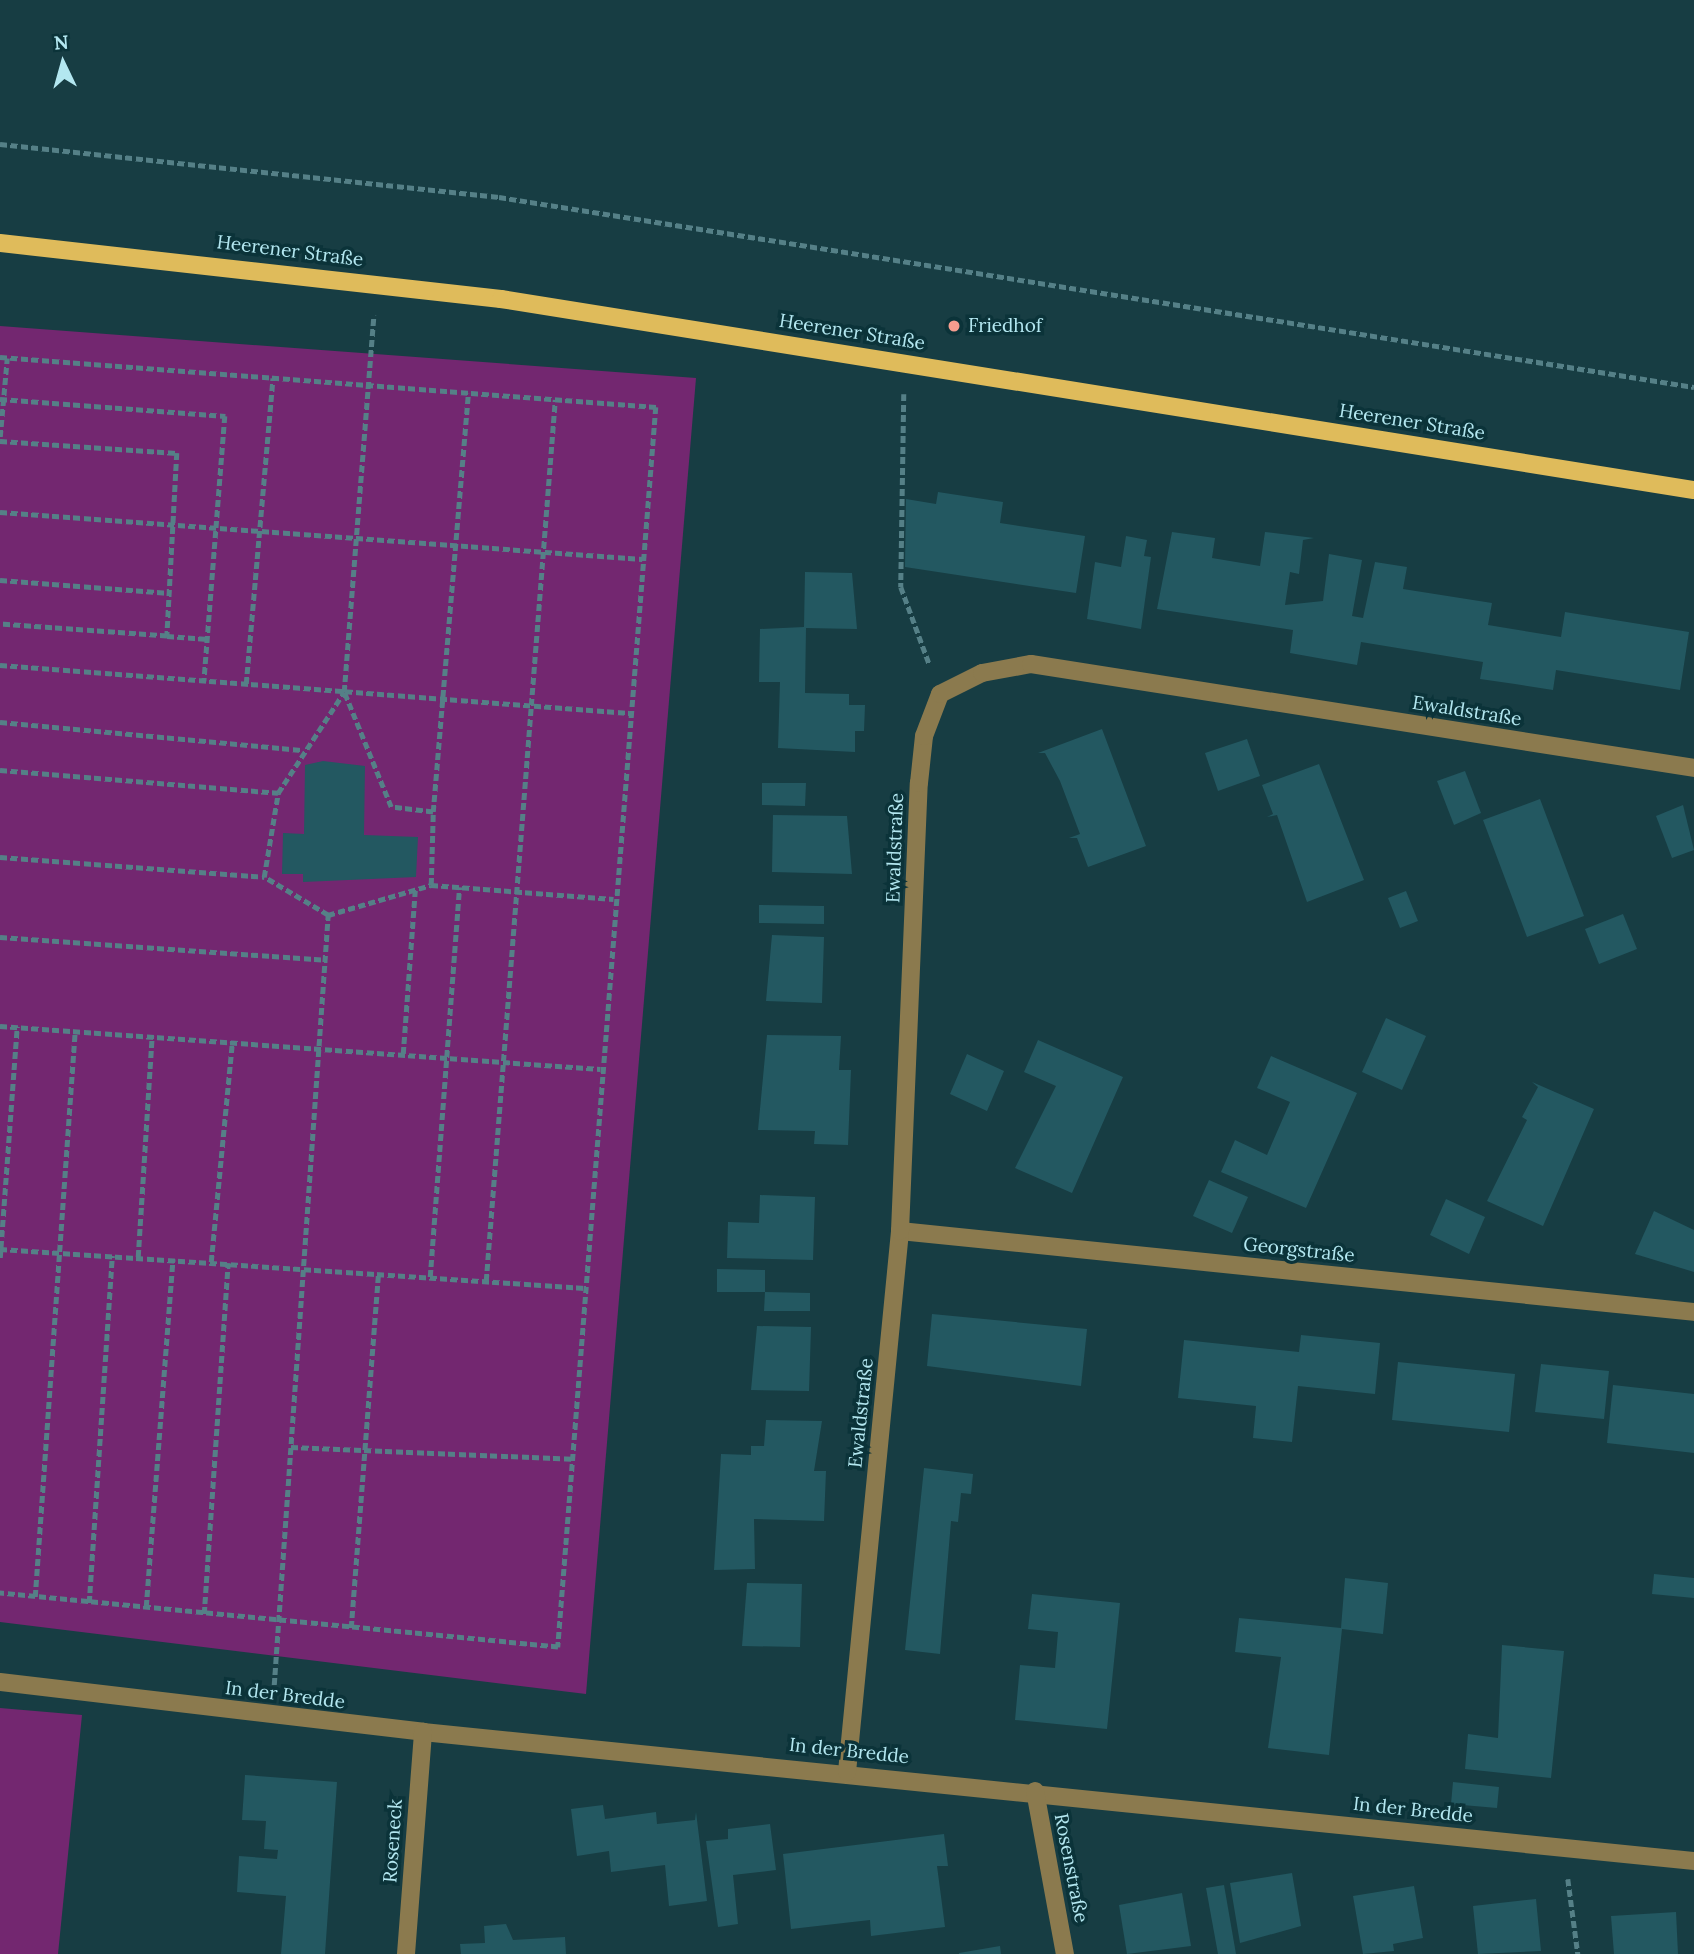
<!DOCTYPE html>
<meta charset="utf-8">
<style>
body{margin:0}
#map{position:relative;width:1694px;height:1954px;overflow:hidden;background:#173d43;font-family:Lora,serif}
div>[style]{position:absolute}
.green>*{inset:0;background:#732770}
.building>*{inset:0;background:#235861}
.path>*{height:4.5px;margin-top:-2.25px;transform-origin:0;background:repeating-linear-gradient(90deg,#558087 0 7px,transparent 0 10.5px)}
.minor>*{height:18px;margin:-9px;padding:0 9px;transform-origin:9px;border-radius:9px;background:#8b7a4e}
.major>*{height:18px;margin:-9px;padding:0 9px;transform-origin:9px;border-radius:9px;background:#dfbb5b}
.dots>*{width:19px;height:19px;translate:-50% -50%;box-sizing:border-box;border:4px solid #0b3339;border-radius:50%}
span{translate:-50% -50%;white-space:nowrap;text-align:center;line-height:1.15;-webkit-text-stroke:7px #0b3339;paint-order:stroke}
.street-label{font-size:19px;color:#b3e7f0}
.poi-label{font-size:19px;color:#b3e7f0}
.left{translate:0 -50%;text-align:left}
.north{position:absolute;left:28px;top:28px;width:70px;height:70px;-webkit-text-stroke:5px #0b3339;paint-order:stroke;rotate:355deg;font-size:19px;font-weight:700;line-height:28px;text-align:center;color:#b3e7f0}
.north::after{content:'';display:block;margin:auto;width:24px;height:32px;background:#b3e7f0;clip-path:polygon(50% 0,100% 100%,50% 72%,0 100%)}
</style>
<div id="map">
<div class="green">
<div style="clip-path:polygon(0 326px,696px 378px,586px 1694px,0 1622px)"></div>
<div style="clip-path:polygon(0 1708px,82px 1715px,58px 1954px,0 1954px)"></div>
</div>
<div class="building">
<div style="clip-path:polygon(938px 492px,1003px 502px,1000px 523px,1085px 536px,1076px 593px,905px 567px,906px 499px,936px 504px)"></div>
<div style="clip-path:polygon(1172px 532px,1215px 538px,1212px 558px,1260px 566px,1265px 532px,1314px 538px,1303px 540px,1299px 574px,1290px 572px,1285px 605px,1323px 601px,1329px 554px,1362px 560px,1352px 616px,1363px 618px,1375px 562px,1407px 567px,1403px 589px,1492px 603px,1488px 625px,1561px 637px,1565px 612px,1689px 632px,1680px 690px,1556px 670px,1553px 690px,1515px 684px,1480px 679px,1483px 662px,1361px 642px,1357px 665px,1290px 653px,1293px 630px,1157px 609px)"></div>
<div style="clip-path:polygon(1126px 536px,1147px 540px,1144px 556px,1151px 557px,1141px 629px,1087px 619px,1095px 562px,1121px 567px)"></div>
<div style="clip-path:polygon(805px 572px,852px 573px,857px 629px,806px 628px,805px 693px,849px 694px,849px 705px,865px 705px,864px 731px,855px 731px,855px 752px,778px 748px,780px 682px,759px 682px,760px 629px,804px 627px)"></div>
<div style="clip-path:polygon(1102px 729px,1146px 846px,1088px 867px,1077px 838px,1069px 838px,1080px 834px,1060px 781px,1045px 753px,1038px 753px)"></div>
<div style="clip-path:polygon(1247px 739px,1260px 776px,1218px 791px,1205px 753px)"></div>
<div style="clip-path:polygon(323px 761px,365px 766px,364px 835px,418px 837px,416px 877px,303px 882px,303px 874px,282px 874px,283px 833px,304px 834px,305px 765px)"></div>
<div style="clip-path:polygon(1319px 764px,1364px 880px,1307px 902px,1277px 815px,1267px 817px,1273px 814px,1262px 785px)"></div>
<div style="clip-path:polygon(1465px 771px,1481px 813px,1454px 825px,1437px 781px)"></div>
<div style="clip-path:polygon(762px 783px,806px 783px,805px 806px,762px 805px)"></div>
<div style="clip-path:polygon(1540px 799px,1584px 916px,1527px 937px,1483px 820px)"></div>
<div style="clip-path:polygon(1683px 805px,1694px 850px,1672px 858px,1656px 816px)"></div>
<div style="clip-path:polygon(773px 815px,847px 816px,852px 874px,772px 872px)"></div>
<div style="clip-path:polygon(1406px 891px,1418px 921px,1400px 928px,1388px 898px)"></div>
<div style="clip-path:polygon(759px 905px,824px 906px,824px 924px,759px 923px)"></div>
<div style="clip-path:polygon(1623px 914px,1637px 949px,1599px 964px,1585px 929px)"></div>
<div style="clip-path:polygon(772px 935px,824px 937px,822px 1003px,766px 1001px)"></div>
<div style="clip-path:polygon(1386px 1018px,1426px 1036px,1402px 1090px,1362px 1072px)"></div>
<div style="clip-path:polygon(767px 1035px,841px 1036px,839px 1070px,851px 1070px,848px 1145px,814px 1144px,815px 1131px,758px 1130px)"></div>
<div style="clip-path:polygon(1038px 1040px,1123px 1077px,1072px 1193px,1015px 1168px,1056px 1086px,1024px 1072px)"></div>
<div style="clip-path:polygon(967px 1054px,1004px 1071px,987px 1111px,950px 1094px)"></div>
<div style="clip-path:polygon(1271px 1056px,1357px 1093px,1306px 1208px,1221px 1172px,1235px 1140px,1267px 1155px,1290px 1102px,1257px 1088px)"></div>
<div style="clip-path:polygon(1532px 1082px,1594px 1109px,1543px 1226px,1487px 1201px,1527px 1120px,1522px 1117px,1538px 1087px)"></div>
<div style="clip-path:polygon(1209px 1180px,1248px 1197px,1232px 1233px,1193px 1216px)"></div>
<div style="clip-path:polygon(760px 1195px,815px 1197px,813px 1260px,727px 1258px,728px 1222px,759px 1223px)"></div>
<div style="clip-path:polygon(1446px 1199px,1485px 1217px,1469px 1254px,1430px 1235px)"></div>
<div style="clip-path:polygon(1654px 1211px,1694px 1230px,1694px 1272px,1635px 1254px)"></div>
<div style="clip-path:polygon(717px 1269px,765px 1270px,765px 1292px,717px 1292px)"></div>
<div style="clip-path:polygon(765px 1292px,810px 1293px,810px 1311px,764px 1311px)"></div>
<div style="clip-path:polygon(932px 1314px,1087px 1329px,1081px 1386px,927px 1366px)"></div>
<div style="clip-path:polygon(757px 1326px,811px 1327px,809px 1391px,751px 1390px)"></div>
<div style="clip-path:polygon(1301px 1335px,1380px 1343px,1375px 1394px,1298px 1386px,1292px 1442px,1253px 1438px,1256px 1406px,1178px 1398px,1184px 1340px,1299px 1352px)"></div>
<div style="clip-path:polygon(1398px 1362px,1515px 1374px,1509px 1432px,1392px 1420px)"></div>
<div style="clip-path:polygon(1541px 1364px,1609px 1371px,1604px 1419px,1535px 1412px)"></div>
<div style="clip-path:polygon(1613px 1385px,1694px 1394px,1694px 1453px,1607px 1443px)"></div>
<div style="clip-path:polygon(766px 1420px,822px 1421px,814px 1471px,826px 1471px,824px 1521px,754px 1519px,755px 1569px,714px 1570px,721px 1454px,751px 1455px,751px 1446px,764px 1446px)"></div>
<div style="clip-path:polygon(924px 1468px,973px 1474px,971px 1494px,961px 1493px,958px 1522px,951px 1521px,940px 1654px,905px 1650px)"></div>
<div style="clip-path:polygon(1654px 1574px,1694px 1578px,1694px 1598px,1652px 1594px)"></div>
<div style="clip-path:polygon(1345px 1578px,1388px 1583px,1383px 1634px,1342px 1629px,1329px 1755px,1268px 1748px,1281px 1657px,1235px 1652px,1239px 1618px,1341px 1628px)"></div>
<div style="clip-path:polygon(747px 1583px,802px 1584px,800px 1647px,742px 1646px)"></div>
<div style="clip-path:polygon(1032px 1594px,1120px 1603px,1107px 1729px,1015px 1720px,1020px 1665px,1055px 1668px,1058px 1632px,1028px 1629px)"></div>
<div style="clip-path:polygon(1502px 1645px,1564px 1651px,1551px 1778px,1465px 1769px,1468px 1734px,1498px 1738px)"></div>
<div style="clip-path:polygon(245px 1775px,337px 1782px,325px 1954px,281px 1954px,286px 1896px,237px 1892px,239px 1856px,277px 1859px,278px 1850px,264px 1849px,266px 1821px,242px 1820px)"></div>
<div style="clip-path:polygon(1453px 1782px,1499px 1787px,1497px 1808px,1451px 1804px)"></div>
<div style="clip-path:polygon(603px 1805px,605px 1819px,656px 1812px,657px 1824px,695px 1820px,696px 1812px,707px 1901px,669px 1906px,665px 1865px,611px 1872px,609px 1851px,577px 1856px,571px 1809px)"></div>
<div style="clip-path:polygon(770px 1824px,776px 1870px,733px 1875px,738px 1924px,718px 1927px,706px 1841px,728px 1839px,728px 1829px)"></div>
<div style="clip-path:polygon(944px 1834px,948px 1866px,937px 1866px,945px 1927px,871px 1936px,870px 1920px,791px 1929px,783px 1854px)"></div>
<div style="clip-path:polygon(1292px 1873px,1301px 1926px,1240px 1943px,1230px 1883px)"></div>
<div style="clip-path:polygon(1224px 1885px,1236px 1954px,1218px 1954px,1206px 1888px)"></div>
<div style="clip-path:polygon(1414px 1886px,1423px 1938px,1393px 1944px,1394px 1951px,1363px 1954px,1353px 1896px)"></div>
<div style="clip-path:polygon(1182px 1893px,1191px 1946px,1127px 1954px,1119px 1905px)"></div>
<div style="clip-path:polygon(1536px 1899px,1541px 1951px,1478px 1954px,1473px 1906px)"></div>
<div style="clip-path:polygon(1676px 1912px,1678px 1954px,1614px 1954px,1611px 1916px)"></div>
<div style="clip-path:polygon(506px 1924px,513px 1940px,565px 1937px,566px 1954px,461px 1954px,460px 1944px,485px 1943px,484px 1926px)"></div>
<div style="clip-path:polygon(1000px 1946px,1001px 1954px,959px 1954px,959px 1953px)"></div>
</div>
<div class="path">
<div style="left:0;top:144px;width:502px;rotate:6.06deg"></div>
<div style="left:499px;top:197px;width:1210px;rotate:9.03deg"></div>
<div style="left:0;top:357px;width:658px;rotate:4.36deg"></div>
<div style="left:656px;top:407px;width:1244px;rotate:94.52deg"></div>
<div style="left:558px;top:1647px;width:561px;rotate:-174.47deg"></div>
<div style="left:904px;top:394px;width:193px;rotate:90.9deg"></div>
<div style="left:901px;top:587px;width:81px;rotate:69.8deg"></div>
<div style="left:0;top:399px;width:226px;rotate:4.3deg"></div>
<div style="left:225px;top:416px;width:266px;rotate:94.5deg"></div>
<div style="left:0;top:437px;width:79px;rotate:-84.9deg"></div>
<div style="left:0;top:441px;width:177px;rotate:3.9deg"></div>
<div style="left:177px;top:453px;width:183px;rotate:93.1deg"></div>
<div style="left:167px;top:636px;width:167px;rotate:-175.9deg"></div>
<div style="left:0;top:512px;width:644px;rotate:4.19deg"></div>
<div style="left:0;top:580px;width:170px;rotate:4.4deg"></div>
<div style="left:167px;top:636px;width:41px;rotate:4.2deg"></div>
<div style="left:0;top:665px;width:631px;rotate:4.36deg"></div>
<div style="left:246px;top:684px;width:307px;rotate:-85deg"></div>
<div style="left:0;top:722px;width:302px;rotate:5.3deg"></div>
<div style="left:0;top:770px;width:279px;rotate:4.7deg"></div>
<div style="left:433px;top:812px;width:420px;rotate:-85.2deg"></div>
<div style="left:0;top:857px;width:265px;rotate:4.3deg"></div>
<div style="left:431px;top:885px;width:183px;rotate:4.4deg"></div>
<div style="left:328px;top:915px;width:107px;rotate:-16.2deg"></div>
<div style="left:431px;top:885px;width:73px;rotate:-88.4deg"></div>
<div style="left:433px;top:812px;width:42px;rotate:-173.2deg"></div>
<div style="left:391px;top:807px;width:124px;rotate:-112.2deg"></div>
<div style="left:0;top:937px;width:326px;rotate:4deg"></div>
<div style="left:0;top:1026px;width:602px;rotate:4.1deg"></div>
<div style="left:403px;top:1054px;width:164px;rotate:-85.8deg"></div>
<div style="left:0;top:1249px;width:586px;rotate:3.81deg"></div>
<div style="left:138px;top:1257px;width:221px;rotate:-86.4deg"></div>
<div style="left:0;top:1258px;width:232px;rotate:-85.8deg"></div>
<div style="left:211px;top:1262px;width:221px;rotate:-84.5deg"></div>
<div style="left:430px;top:1277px;width:391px;rotate:-85.7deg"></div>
<div style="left:486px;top:1281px;width:884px;rotate:-85.52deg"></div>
<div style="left:291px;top:1447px;width:281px;rotate:2.4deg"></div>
<div style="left:35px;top:1597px;width:567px;rotate:-85.96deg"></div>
<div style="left:89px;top:1603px;width:348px;rotate:-86.2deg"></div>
<div style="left:146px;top:1607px;width:349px;rotate:-85.6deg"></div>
<div style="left:204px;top:1614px;width:352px;rotate:-86.1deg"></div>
<div style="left:351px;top:1628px;width:355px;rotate:-85.6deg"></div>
<div style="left:274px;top:1685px;width:772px;rotate:-85.99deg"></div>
<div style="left:328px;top:915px;width:74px;rotate:-149.3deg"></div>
<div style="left:264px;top:877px;width:85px;rotate:-80.5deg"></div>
<div style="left:278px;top:793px;width:121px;rotate:-56.8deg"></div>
<div style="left:344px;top:692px;width:378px;rotate:-85.5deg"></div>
<div style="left:1568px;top:1879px;width:76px;rotate:82.4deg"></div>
</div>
<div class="minor">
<div style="left:900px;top:1231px;width:798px;rotate:5.82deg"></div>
<div style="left:0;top:1682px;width:426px;rotate:6.7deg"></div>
<div style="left:423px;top:1732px;width:1278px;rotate:5.8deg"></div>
<div style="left:847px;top:1772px;width:544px;rotate:-84.4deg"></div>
<div style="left:900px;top:1231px;width:448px;rotate:-87.6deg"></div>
<div style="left:919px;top:783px;width:47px;rotate:-83.9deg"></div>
<div style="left:924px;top:736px;width:45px;rotate:-69.1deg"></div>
<div style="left:940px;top:694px;width:47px;rotate:-26.6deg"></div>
<div style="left:982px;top:673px;width:50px;rotate:-10.4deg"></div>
<div style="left:1031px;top:664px;width:671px;rotate:8.91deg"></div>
<div style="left:1035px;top:1791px;width:166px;rotate:79.6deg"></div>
<div style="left:406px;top:1954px;width:223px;rotate:-85.6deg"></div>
</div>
<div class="major">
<div style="left:0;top:243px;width:504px;rotate:6.38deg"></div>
<div style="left:501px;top:299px;width:1208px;rotate:9.1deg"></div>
</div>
<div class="dots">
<div style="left:954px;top:326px;background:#f59d8f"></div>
</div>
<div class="street-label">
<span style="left:290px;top:251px;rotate:7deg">Heerener Straße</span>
<span style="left:852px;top:332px;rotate:9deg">Heerener Straße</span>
<span style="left:1412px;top:422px;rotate:9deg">Heerener Straße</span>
<span style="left:1467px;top:711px;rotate:9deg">Ewaldstraße</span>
<span style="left:895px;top:848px;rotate:-88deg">Ewaldstraße</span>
<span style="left:1299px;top:1250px;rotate:6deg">Georgstraße</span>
<span style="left:861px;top:1413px;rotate:-84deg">Ewaldstraße</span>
<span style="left:285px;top:1695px;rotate:7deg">In der Bredde</span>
<span style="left:849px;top:1751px;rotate:6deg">In der Bredde</span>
<span style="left:1413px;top:1810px;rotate:6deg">In der Bredde</span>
<span style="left:393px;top:1841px;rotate:-86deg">Roseneck</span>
<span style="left:1071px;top:1868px;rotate:79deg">Rosenstraße</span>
</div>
<div class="poi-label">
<span class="left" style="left:968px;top:326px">Friedhof</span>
</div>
<div class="north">N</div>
</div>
